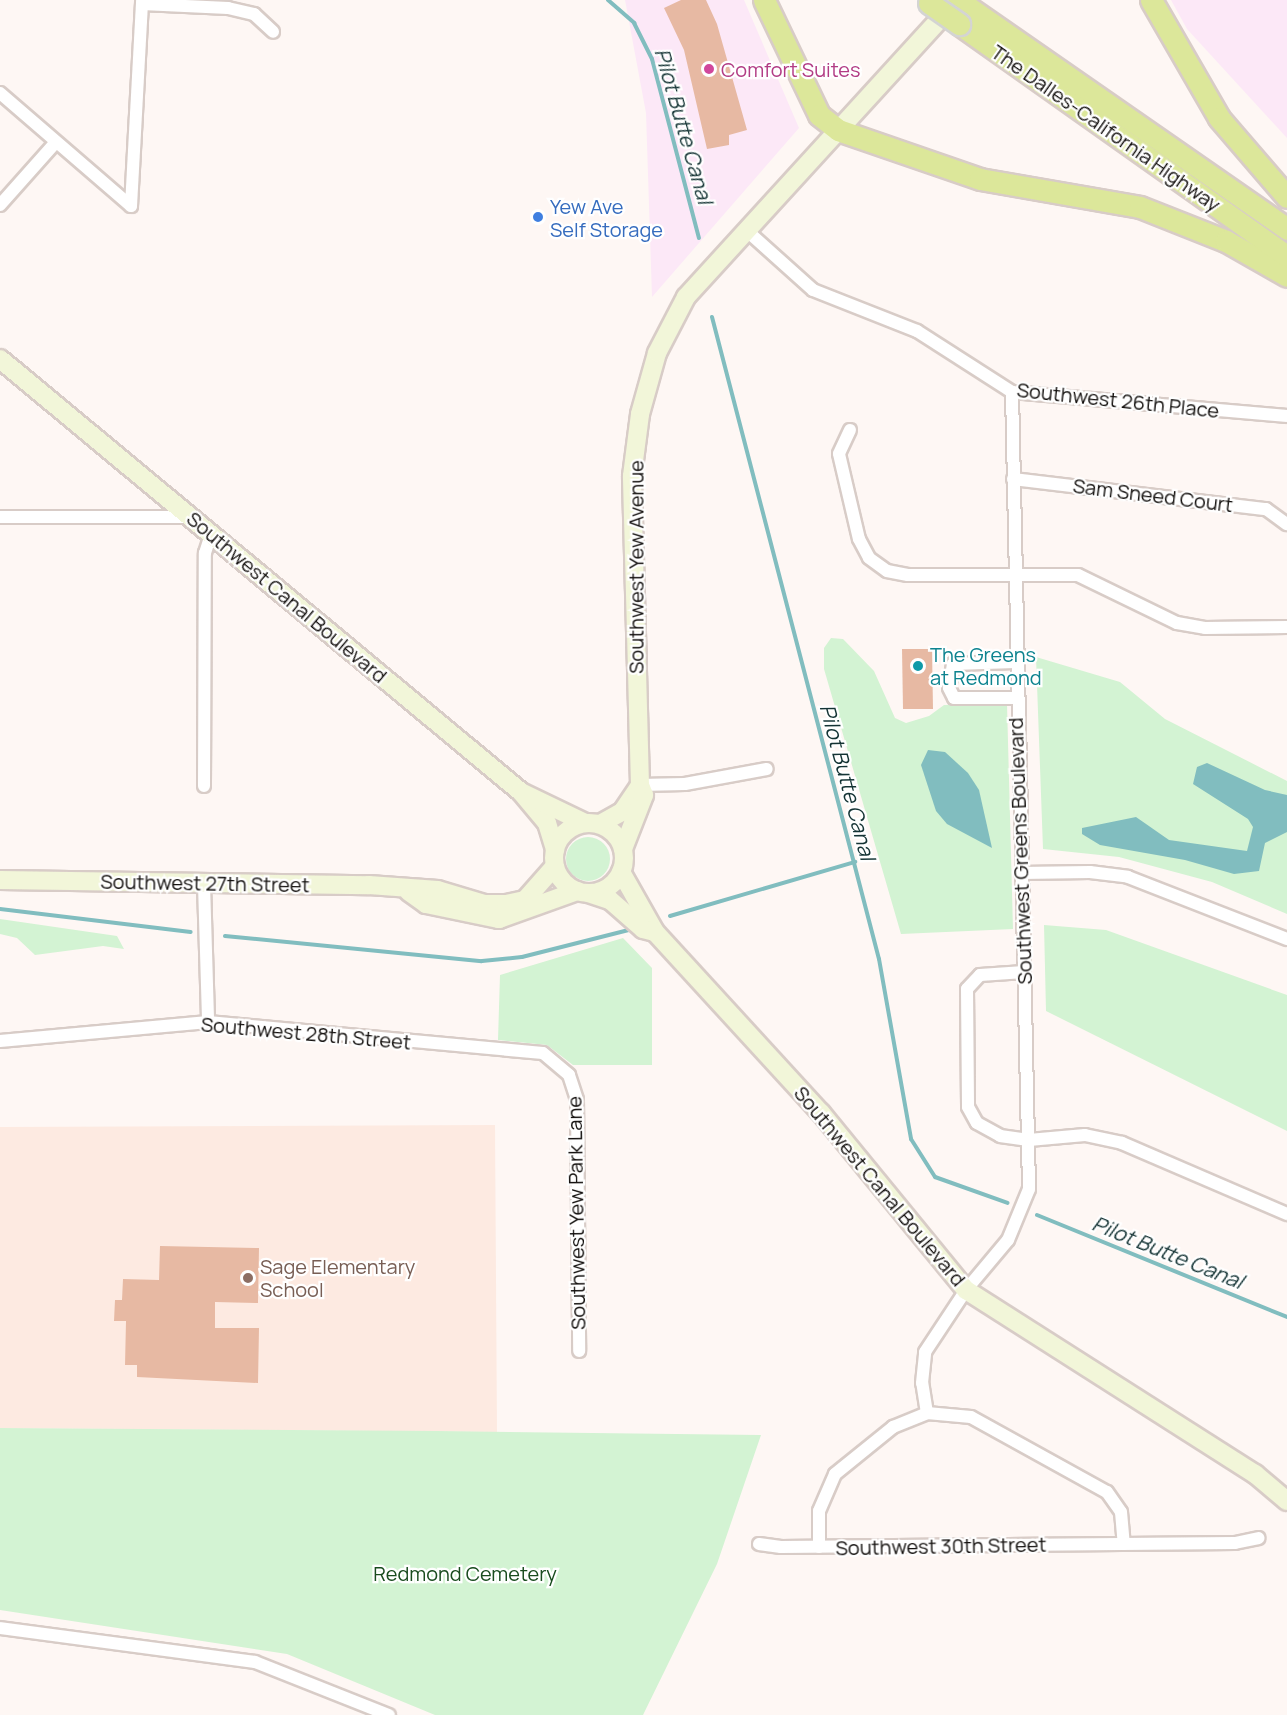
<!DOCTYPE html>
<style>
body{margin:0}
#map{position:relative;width:1287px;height:1715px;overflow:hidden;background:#fef7f4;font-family:Manrope,sans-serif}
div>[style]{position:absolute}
.commercial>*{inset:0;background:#fce8f7}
.education>*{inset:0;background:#fdeae1}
.green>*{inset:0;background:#d3f3d3}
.round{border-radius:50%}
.water>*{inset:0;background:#81bdbf}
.stream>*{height:4px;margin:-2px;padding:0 2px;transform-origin:2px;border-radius:2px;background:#81bdbf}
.building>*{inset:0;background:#e7b9a3}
.roads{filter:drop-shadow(2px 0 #d8ccc7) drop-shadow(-2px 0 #d8ccc7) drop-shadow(0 2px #d8ccc7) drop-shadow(0 -2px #d8ccc7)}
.minor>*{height:12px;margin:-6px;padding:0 6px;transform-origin:6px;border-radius:6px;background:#fff}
.secondary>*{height:18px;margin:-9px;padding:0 9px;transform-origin:9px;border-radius:9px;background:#f2f6d9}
.secondary>.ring{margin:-9px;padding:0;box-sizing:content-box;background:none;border:18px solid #f2f6d9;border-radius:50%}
.trunk>*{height:21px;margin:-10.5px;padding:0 10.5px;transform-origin:10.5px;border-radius:10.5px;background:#dce79a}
.bridges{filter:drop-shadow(2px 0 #d4d4d3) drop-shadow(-2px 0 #d4d4d3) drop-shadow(0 2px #d4d4d3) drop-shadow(0 -2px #d4d4d3)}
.trunk-bridge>*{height:21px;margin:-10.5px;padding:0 10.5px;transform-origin:10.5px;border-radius:10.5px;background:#dce79a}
.dots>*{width:16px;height:16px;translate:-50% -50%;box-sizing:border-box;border:3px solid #fff;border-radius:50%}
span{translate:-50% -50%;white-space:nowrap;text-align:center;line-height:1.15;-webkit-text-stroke:4.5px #fff;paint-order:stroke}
.hotel-label{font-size:20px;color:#b23c85}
.left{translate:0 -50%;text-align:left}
.street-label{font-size:20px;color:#120f0d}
.shop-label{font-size:20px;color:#366cbe}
.culture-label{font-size:20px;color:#0d838f}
.education-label{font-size:20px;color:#785e54}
.park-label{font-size:20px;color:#194c1e}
.water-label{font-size:21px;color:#143334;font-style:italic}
</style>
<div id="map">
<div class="commercial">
<div style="clip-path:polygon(625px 0,744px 0,799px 128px,652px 297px,646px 113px)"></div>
<div style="clip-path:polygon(1171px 0,1287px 0,1287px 138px,1187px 29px)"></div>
</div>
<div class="education">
<div style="clip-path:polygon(495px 1125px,497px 1432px,0 1428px,0 1127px)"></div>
</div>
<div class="green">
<div style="clip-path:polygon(831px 638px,843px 639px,874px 671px,895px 718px,906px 723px,929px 716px,944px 705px,1007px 704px,1013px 929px,901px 934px,824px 669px,824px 648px)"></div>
<div style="clip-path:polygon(1036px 657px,1120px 682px,1165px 719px,1287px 781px,1287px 914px,1212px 882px,1119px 857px,1043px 849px)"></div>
<div class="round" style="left:566px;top:837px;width:44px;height:44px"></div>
<div style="clip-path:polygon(0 919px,117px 936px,124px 949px,103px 946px,35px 955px,17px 938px,0 934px)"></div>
<div style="clip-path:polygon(1044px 925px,1106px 930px,1287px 995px,1287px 1131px,1046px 1011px)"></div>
<div style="clip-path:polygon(623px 938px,652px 968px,652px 1065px,573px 1065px,547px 1045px,498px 1040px,500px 975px)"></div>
<div style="clip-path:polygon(0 1428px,437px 1431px,761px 1435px,717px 1564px,643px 1715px,435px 1715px,287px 1654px,0 1610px)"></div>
</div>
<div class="water">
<div style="clip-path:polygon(928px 750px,945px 752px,968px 773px,979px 790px,992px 848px,947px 824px,936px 811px,921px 765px)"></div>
<div style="clip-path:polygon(1207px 763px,1265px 790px,1287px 795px,1287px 832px,1265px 843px,1259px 871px,1234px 874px,1185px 860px,1100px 845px,1082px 834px,1082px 828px,1136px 817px,1169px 840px,1247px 851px,1253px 827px,1248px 819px,1193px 784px,1197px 767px)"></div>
</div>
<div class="stream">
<div style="left:608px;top:0;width:35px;rotate:41deg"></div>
<div style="left:634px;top:23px;width:40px;rotate:63.4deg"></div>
<div style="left:652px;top:59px;width:185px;rotate:75.3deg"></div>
<div style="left:712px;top:317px;width:663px;rotate:75.42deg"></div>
<div style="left:879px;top:959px;width:183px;rotate:79.9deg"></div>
<div style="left:911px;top:1139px;width:45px;rotate:57.7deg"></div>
<div style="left:935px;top:1177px;width:77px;rotate:19.6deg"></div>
<div style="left:0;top:909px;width:192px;rotate:6.9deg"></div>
<div style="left:670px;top:916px;width:193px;rotate:-16.3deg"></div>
<div style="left:225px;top:936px;width:258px;rotate:5.6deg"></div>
<div style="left:482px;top:961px;width:40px;rotate:-5.7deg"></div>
<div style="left:522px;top:957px;width:110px;rotate:-14.2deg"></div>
<div style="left:1037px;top:1215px;width:270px;rotate:22.2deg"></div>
</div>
<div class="building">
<div style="clip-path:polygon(681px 0,706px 0,717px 24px,747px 130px,729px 135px,729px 145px,707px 149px,684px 50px,664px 8px)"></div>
<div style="clip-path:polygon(902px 649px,932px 649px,933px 709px,903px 709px)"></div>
<div style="clip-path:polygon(160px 1246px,259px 1248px,258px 1303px,215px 1302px,215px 1328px,259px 1328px,258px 1383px,137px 1377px,137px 1365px,125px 1365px,126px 1321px,114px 1321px,115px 1300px,122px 1300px,123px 1279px,159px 1280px)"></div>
</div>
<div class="roads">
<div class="minor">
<div style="left:142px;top:4px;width:86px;rotate:2.7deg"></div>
<div style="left:228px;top:8px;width:27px;rotate:13deg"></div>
<div style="left:254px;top:14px;width:26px;rotate:43deg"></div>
<div style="left:0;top:93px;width:173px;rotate:40.8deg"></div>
<div style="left:0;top:205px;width:83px;rotate:-48.4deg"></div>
<div style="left:131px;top:206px;width:206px;rotate:-86.9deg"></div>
<div style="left:745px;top:229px;width:91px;rotate:41.9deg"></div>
<div style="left:813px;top:290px;width:112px;rotate:21.5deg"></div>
<div style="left:917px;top:331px;width:113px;rotate:32.7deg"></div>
<div style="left:1012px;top:392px;width:276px;rotate:5deg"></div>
<div style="left:850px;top:430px;width:26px;rotate:115deg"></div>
<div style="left:839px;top:454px;width:87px;rotate:76.8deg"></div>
<div style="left:859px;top:539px;width:21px;rotate:62deg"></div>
<div style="left:869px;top:558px;width:22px;rotate:36deg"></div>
<div style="left:887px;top:571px;width:21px;rotate:11deg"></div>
<div style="left:908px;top:575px;width:170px"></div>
<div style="left:1078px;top:575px;width:110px;rotate:25.9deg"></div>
<div style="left:1177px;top:623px;width:28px;rotate:10deg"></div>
<div style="left:1205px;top:628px;width:82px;rotate:-0.7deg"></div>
<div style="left:1013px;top:479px;width:255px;rotate:6.8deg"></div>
<div style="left:1266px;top:509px;width:26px;rotate:36deg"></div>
<div style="left:0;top:517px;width:191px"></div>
<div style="left:1015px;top:662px;width:62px;rotate:178.2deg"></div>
<div style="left:953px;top:664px;width:24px;rotate:99deg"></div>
<div style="left:949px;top:688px;width:11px;rotate:63deg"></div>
<div style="left:954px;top:698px;width:62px"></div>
<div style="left:640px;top:785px;width:45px;rotate:-1.3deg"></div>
<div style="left:685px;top:784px;width:83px;rotate:-10.4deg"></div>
<div style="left:204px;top:786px;width:233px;rotate:-89.8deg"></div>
<div style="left:205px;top:553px;width:19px;rotate:-72deg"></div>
<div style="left:1021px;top:873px;width:69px;rotate:-0.8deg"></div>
<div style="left:1090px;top:872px;width:38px;rotate:7deg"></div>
<div style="left:1128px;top:877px;width:171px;rotate:21.3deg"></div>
<div style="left:204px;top:884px;width:138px;rotate:88.3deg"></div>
<div style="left:1024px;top:972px;width:44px;rotate:176.1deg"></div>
<div style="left:980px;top:975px;width:19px;rotate:133deg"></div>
<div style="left:967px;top:989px;width:118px;rotate:89.5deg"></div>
<div style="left:968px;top:1107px;width:18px;rotate:61deg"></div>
<div style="left:977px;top:1123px;width:26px;rotate:29deg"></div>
<div style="left:1000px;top:1136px;width:29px;rotate:8deg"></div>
<div style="left:1029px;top:1140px;width:56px;rotate:-5.1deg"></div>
<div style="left:1085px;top:1135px;width:38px;rotate:12deg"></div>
<div style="left:1122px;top:1143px;width:180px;rotate:23.3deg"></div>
<div style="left:0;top:1041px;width:209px;rotate:-5.2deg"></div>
<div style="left:208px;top:1022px;width:336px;rotate:5.3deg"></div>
<div style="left:543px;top:1053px;width:34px;rotate:40deg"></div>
<div style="left:569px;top:1075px;width:26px;rotate:72deg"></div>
<div style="left:577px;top:1100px;width:251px;rotate:89.5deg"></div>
<div style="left:927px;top:1413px;width:30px;rotate:-99deg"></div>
<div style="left:922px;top:1383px;width:31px;rotate:-84deg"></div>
<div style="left:925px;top:1352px;width:74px;rotate:-56.5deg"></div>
<div style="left:966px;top:1290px;width:65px;rotate:-50deg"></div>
<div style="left:1008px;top:1240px;width:55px;rotate:-67.6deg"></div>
<div style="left:1029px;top:1189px;width:797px;rotate:-91.22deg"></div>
<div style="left:759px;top:1544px;width:22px;rotate:8deg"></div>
<div style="left:781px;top:1547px;width:454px;rotate:-0.5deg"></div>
<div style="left:1235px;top:1543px;width:24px;rotate:-12deg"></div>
<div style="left:819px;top:1547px;width:36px;rotate:-90deg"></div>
<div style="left:819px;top:1511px;width:40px;rotate:-66.6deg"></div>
<div style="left:835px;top:1474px;width:75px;rotate:-39deg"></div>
<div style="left:893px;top:1427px;width:37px;rotate:-22deg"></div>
<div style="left:927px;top:1413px;width:44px;rotate:5.2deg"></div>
<div style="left:971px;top:1417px;width:155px;rotate:28.9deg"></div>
<div style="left:1107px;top:1492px;width:24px;rotate:55deg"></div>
<div style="left:1121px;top:1512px;width:32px;rotate:85deg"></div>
<div style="left:0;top:1628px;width:257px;rotate:7.6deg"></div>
<div style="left:255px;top:1662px;width:144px;rotate:21.6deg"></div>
</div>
<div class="secondary">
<div style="left:0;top:359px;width:677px;rotate:39.73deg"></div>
<div style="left:521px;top:792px;width:40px;rotate:50deg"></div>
<div style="left:547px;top:823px;width:28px;rotate:73deg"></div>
<div style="left:521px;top:792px;width:71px;rotate:25.8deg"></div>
<div class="ring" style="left:554px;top:823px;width:52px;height:52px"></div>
<div style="left:600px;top:824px;width:25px;rotate:-29deg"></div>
<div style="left:622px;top:812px;width:32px;rotate:-56deg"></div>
<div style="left:623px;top:849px;width:58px;rotate:-68.7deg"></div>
<div style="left:644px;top:795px;width:11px;rotate:-112deg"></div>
<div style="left:640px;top:785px;width:309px;rotate:-91.5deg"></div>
<div style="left:632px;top:476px;width:63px;rotate:-82.6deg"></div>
<div style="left:640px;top:414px;width:63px;rotate:-74.4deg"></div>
<div style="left:657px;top:353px;width:63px;rotate:-62.6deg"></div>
<div style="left:686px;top:297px;width:398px;rotate:-47.6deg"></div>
<div style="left:621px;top:872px;width:69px;rotate:60.5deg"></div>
<div style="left:655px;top:932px;width:246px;rotate:47.5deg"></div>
<div style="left:821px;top:1113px;width:229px;rotate:50.7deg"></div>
<div style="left:966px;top:1290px;width:343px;rotate:32.5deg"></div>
<div style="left:1255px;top:1474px;width:42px;rotate:40.2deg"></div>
<div style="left:0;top:880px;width:369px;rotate:0.8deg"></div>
<div style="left:369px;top:885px;width:69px;rotate:4.1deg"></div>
<div style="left:438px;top:890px;width:48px;rotate:16.9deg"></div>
<div style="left:484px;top:904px;width:22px"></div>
<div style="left:506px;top:904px;width:19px;rotate:-12deg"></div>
<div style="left:525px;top:900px;width:45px;rotate:-48.6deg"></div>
<div style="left:409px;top:892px;width:21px;rotate:35deg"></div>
<div style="left:426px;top:904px;width:75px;rotate:11.6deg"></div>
<div style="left:499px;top:919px;width:83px;rotate:-19.7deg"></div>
<div style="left:588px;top:893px;width:23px;rotate:18deg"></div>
<div style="left:610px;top:900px;width:44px;rotate:41.3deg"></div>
<div style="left:643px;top:929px;width:12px;rotate:14deg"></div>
</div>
<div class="trunk">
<div style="left:764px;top:0;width:127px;rotate:64.4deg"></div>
<div style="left:819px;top:115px;width:24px;rotate:38deg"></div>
<div style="left:838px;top:130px;width:150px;rotate:19deg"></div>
<div style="left:980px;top:179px;width:162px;rotate:9.9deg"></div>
<div style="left:1140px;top:207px;width:92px;rotate:21.6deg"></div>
<div style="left:1226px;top:241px;width:70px;rotate:29.8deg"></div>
<div style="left:958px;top:0;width:401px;rotate:34.8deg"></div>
<div style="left:1151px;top:0;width:136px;rotate:60deg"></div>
<div style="left:1219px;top:118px;width:104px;rotate:49.3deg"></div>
<div style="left:959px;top:24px;width:402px;rotate:35.3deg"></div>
</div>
</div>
<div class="bridges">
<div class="trunk-bridge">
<div style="left:929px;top:3px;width:37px;rotate:35deg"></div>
</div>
</div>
<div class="dots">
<div style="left:709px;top:69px;background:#d1479c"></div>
<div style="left:538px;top:217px;background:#3f7fe0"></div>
<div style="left:918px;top:666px;background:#0f9aa8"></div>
<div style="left:248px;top:1278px;background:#8d6e63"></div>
</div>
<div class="hotel-label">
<span class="left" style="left:721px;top:69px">Comfort Suites</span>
</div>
<div class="street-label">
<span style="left:1106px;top:128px;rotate:35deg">The Dalles-California Highway</span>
<span style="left:1118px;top:400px;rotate:6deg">Southwest 26th Place</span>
<span style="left:1153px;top:495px;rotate:7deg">Sam Sneed Court</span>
<span style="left:636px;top:567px;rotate:-90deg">Southwest Yew Avenue</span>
<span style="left:287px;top:597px;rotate:40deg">Southwest Canal Boulevard</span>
<span style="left:1020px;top:851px;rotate:-92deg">Southwest Greens Boulevard</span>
<span style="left:205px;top:883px;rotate:1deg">Southwest 27th Street</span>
<span style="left:306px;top:1033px;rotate:5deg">Southwest 28th Street</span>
<span style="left:880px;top:1186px;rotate:50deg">Southwest Canal Boulevard</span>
<span style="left:576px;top:1213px;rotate:-91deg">Southwest Yew Park Lane</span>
<span style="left:941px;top:1546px;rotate:-1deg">Southwest 30th Street</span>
</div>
<div class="shop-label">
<span class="left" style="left:550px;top:218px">Yew Ave<br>Self Storage</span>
</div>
<div class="culture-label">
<span class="left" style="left:930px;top:666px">The Greens<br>at Redmond</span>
</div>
<div class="education-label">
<span class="left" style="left:260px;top:1278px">Sage Elementary<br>School</span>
</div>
<div class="park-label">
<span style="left:465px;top:1573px">Redmond Cemetery</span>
</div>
<div class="water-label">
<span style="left:684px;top:126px;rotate:74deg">Pilot Butte Canal</span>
<span style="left:848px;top:782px;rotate:75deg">Pilot Butte Canal</span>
<span style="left:1168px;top:1252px;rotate:22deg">Pilot Butte Canal</span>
</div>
</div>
